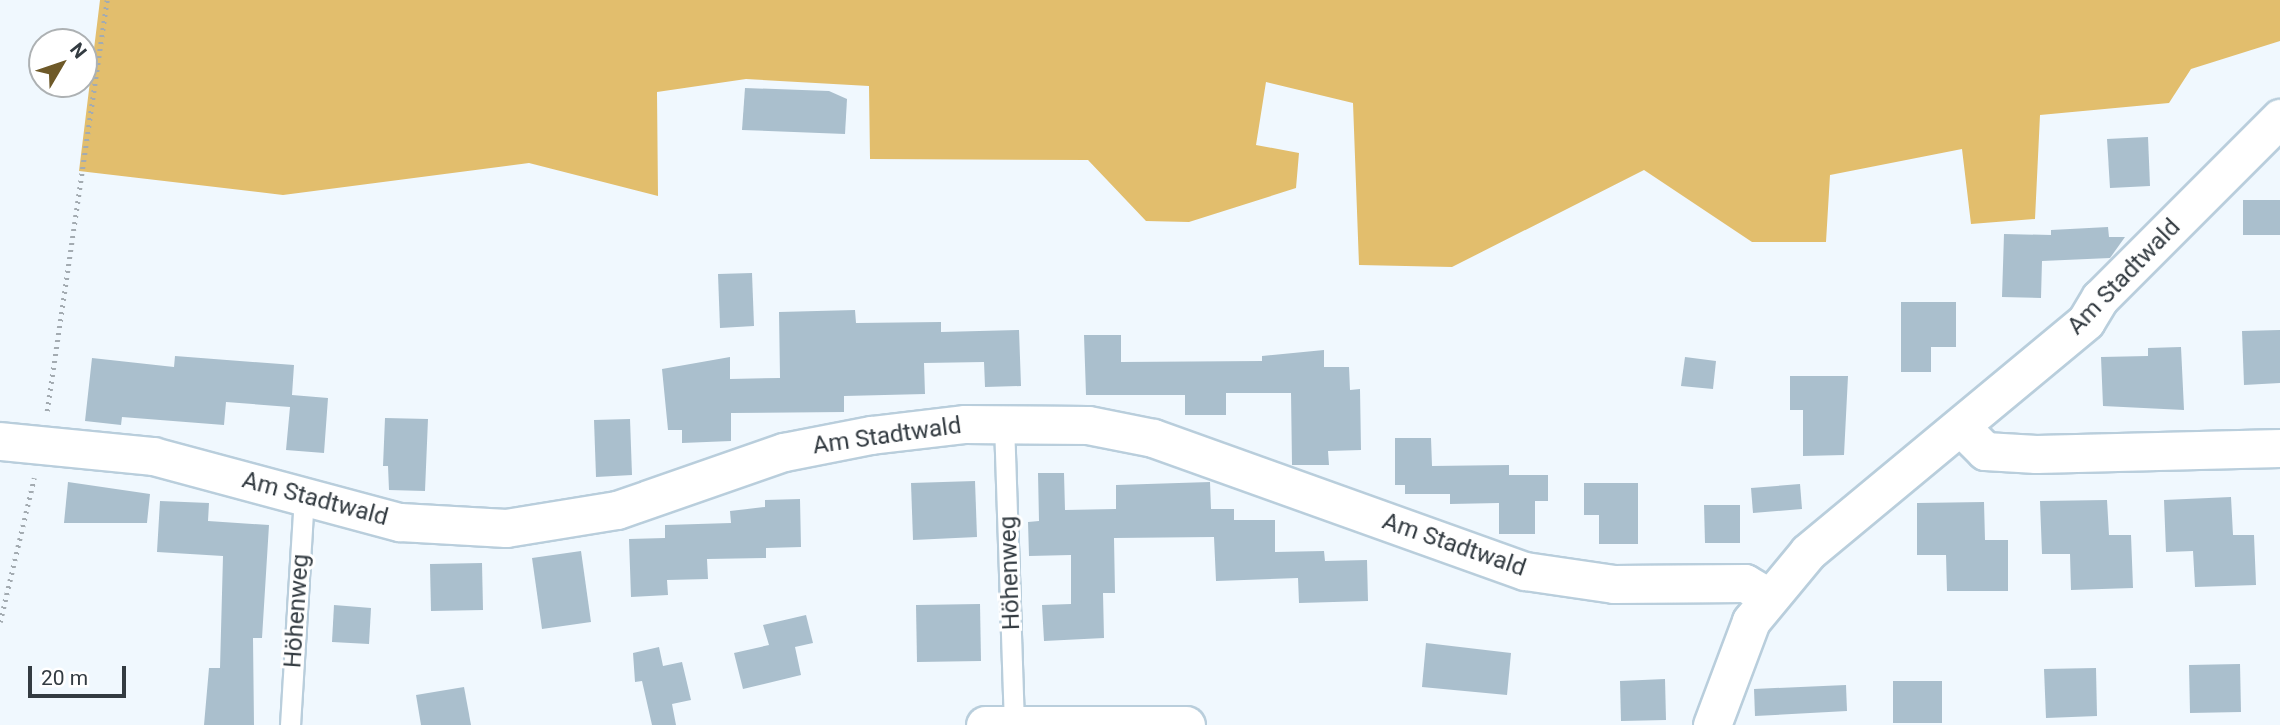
<!DOCTYPE html>
<meta charset="utf-8">
<style>
body{margin:0}
#map{position:relative;width:2280px;height:725px;overflow:hidden;background:#f0f8fe;font-family:Roboto,sans-serif}
div>[style]{position:absolute}
.forest>*{inset:0;background:#e2be6d}
.building>*{inset:0;background:#aabfcd}
.path>*{height:4.5px;margin-top:-2.25px;transform-origin:0;background:repeating-linear-gradient(90deg,#a3abb1 0 2px,transparent 0 7px)}
.roads{filter:drop-shadow(2px 0 #b9cedc) drop-shadow(-2px 0 #b9cedc) drop-shadow(0 2px #b9cedc) drop-shadow(0 -2px #b9cedc)}
.lane>*{height:19px;margin:-9.5px;padding:0 9.5px;transform-origin:9.5px;border-radius:9.5px;background:#fff}
.street>*{height:37px;margin:-18.5px;padding:0 18.5px;transform-origin:18.5px;border-radius:18.5px;background:#fff}
span{translate:-50% -50%;white-space:nowrap;text-align:center;line-height:1.15;-webkit-text-stroke:6px #fff;paint-order:stroke}
.street-label{font-size:24px;color:#333b41}
.north{position:absolute;left:28px;top:28px;width:70px;height:70px;box-sizing:border-box;background:#fff;border:2px solid #adb1b3;border-radius:50%;rotate:51deg;font-size:19px;font-weight:700;line-height:28px;text-align:center;color:#333b41}
.north::after{content:'';display:block;margin:auto;width:24px;height:32px;background:#6e5928;clip-path:polygon(50% 0,100% 100%,50% 72%,0 100%)}
.scale{position:absolute;left:28px;top:666px;width:98px;height:32px;box-sizing:border-box;border:4px solid #333b41;border-top:0;padding-left:9px;font-size:21px;line-height:24px;white-space:nowrap;color:#333b41;-webkit-text-stroke:5px #fff;paint-order:stroke}
</style>
<div id="map">
<div class="forest">
<div style="clip-path:polygon(100px 0,2280px 0,2280px 41px,2191px 69px,2169px 103px,2040px 115px,2035px 219px,1971px 224px,1962px 149px,1830px 175px,1826px 242px,1752px 242px,1644px 170px,1452px 267px,1359px 265px,1353px 103px,1266px 82px,1256px 145px,1299px 153px,1296px 188px,1189px 222px,1146px 221px,1088px 160px,870px 159px,869px 86px,746px 79px,657px 92px,658px 196px,529px 163px,283px 195px,79px 171px)"></div>
</div>
<div class="building">
<div style="clip-path:polygon(745px 88px,829px 91px,847px 99px,845px 134px,742px 130px)"></div>
<div style="clip-path:polygon(2148px 137px,2150px 186px,2110px 188px,2107px 139px)"></div>
<div style="clip-path:polygon(2243px 200px,2280px 200px,2280px 235px,2243px 235px)"></div>
<div style="clip-path:polygon(2108px 227px,2109px 237px,2125px 237px,2110px 258px,2042px 261px,2041px 298px,2002px 297px,2004px 234px,2051px 235px,2051px 230px)"></div>
<div style="clip-path:polygon(752px 273px,754px 326px,720px 328px,718px 274px)"></div>
<div style="clip-path:polygon(1901px 302px,1956px 302px,1956px 347px,1931px 347px,1931px 372px,1901px 372px)"></div>
<div style="clip-path:polygon(855px 310px,856px 323px,941px 322px,941px 332px,1019px 330px,1021px 386px,985px 387px,984px 362px,924px 363px,925px 394px,844px 396px,844px 412px,731px 413px,731px 441px,682px 443px,682px 430px,668px 430px,662px 369px,730px 357px,730px 379px,780px 378px,779px 312px)"></div>
<div style="clip-path:polygon(2280px 330px,2280px 383px,2244px 385px,2242px 331px)"></div>
<div style="clip-path:polygon(1084px 335px,1121px 335px,1121px 362px,1262px 361px,1262px 356px,1324px 350px,1324px 367px,1349px 367px,1350px 390px,1360px 389px,1361px 450px,1328px 451px,1329px 465px,1292px 465px,1291px 393px,1226px 393px,1226px 415px,1185px 415px,1185px 395px,1086px 395px)"></div>
<div style="clip-path:polygon(2181px 347px,2184px 410px,2103px 406px,2101px 357px,2148px 356px,2148px 348px)"></div>
<div style="clip-path:polygon(175px 356px,294px 365px,292px 395px,328px 398px,324px 453px,286px 450px,290px 407px,226px 402px,224px 425px,122px 417px,121px 425px,85px 421px,92px 358px,174px 367px)"></div>
<div style="clip-path:polygon(1685px 357px,1716px 361px,1713px 389px,1681px 386px)"></div>
<div style="clip-path:polygon(1790px 376px,1848px 376px,1844px 455px,1803px 456px,1803px 410px,1790px 410px)"></div>
<div style="clip-path:polygon(385px 418px,428px 419px,425px 491px,389px 490px,388px 466px,383px 466px)"></div>
<div style="clip-path:polygon(630px 419px,632px 475px,596px 477px,594px 420px)"></div>
<div style="clip-path:polygon(1395px 438px,1431px 438px,1432px 466px,1509px 465px,1509px 475px,1548px 475px,1548px 501px,1535px 501px,1535px 534px,1499px 534px,1499px 503px,1450px 504px,1450px 494px,1405px 494px,1405px 485px,1395px 485px)"></div>
<div style="clip-path:polygon(1038px 473px,1064px 473px,1065px 510px,1116px 509px,1116px 485px,1210px 482px,1211px 509px,1234px 509px,1234px 520px,1275px 520px,1275px 552px,1324px 551px,1325px 561px,1367px 560px,1368px 601px,1299px 603px,1298px 578px,1216px 581px,1214px 537px,1114px 538px,1115px 593px,1103px 593px,1104px 638px,1044px 641px,1042px 605px,1071px 604px,1071px 555px,1029px 556px,1028px 522px,1039px 521px)"></div>
<div style="clip-path:polygon(975px 481px,977px 537px,913px 540px,911px 483px)"></div>
<div style="clip-path:polygon(68px 482px,150px 494px,147px 523px,64px 523px)"></div>
<div style="clip-path:polygon(1584px 483px,1638px 483px,1638px 544px,1599px 544px,1599px 515px,1584px 515px)"></div>
<div style="clip-path:polygon(1800px 484px,1802px 509px,1753px 513px,1751px 488px)"></div>
<div style="clip-path:polygon(2231px 497px,2233px 535px,2254px 535px,2256px 585px,2195px 587px,2193px 551px,2166px 552px,2164px 500px)"></div>
<div style="clip-path:polygon(800px 499px,801px 547px,766px 548px,766px 558px,707px 559px,708px 579px,667px 580px,668px 595px,631px 597px,629px 539px,665px 538px,665px 525px,731px 523px,730px 511px,765px 507px,765px 500px)"></div>
<div style="clip-path:polygon(2107px 500px,2109px 535px,2131px 535px,2133px 588px,2071px 590px,2070px 554px,2042px 554px,2040px 501px)"></div>
<div style="clip-path:polygon(160px 501px,209px 503px,208px 521px,269px 525px,262px 638px,253px 638px,254px 725px,204px 725px,209px 668px,220px 668px,223px 556px,157px 552px)"></div>
<div style="clip-path:polygon(1984px 502px,1985px 540px,2008px 540px,2008px 591px,1947px 591px,1946px 555px,1917px 555px,1917px 503px)"></div>
<div style="clip-path:polygon(1704px 505px,1740px 505px,1740px 543px,1705px 543px)"></div>
<div style="clip-path:polygon(581px 551px,591px 622px,542px 629px,532px 558px)"></div>
<div style="clip-path:polygon(482px 563px,483px 610px,431px 611px,430px 564px)"></div>
<div style="clip-path:polygon(980px 604px,981px 661px,917px 662px,916px 605px)"></div>
<div style="clip-path:polygon(334px 605px,371px 608px,369px 644px,332px 642px)"></div>
<div style="clip-path:polygon(806px 615px,813px 643px,795px 647px,801px 675px,743px 689px,734px 653px,769px 645px,763px 625px)"></div>
<div style="clip-path:polygon(1426px 643px,1511px 653px,1507px 695px,1422px 687px)"></div>
<div style="clip-path:polygon(659px 647px,663px 666px,682px 662px,691px 700px,672px 704px,676px 725px,652px 725px,642px 681px,635px 682px,633px 653px)"></div>
<div style="clip-path:polygon(2240px 664px,2241px 712px,2190px 713px,2189px 665px)"></div>
<div style="clip-path:polygon(2096px 668px,2097px 716px,2046px 718px,2044px 669px)"></div>
<div style="clip-path:polygon(1665px 679px,1666px 720px,1621px 721px,1620px 681px)"></div>
<div style="clip-path:polygon(1893px 681px,1942px 681px,1942px 723px,1893px 723px)"></div>
<div style="clip-path:polygon(1846px 685px,1847px 711px,1755px 716px,1754px 689px)"></div>
<div style="clip-path:polygon(464px 687px,471px 725px,421px 725px,416px 695px)"></div>
</div>
<div class="path">
<div style="left:47px;top:411px;width:415px;rotate:-81.7deg"></div>
<div style="left:0;top:622px;width:148px;rotate:-76.7deg"></div>
</div>
<div class="roads">
<div class="lane">
<div style="left:1004px;top:423px;width:299px;rotate:88.1deg"></div>
<div style="left:290px;top:725px;width:227px;rotate:-86.5deg"></div>
</div>
<div class="street">
<div style="left:1961px;top:427px;width:34px;rotate:45deg"></div>
<div style="left:1985px;top:451px;width:51px;rotate:3.4deg"></div>
<div style="left:2036px;top:454px;width:244px;rotate:-1.4deg"></div>
<div style="left:0;top:441px;width:154px;rotate:5.6deg"></div>
<div style="left:153px;top:456px;width:256px;rotate:15deg"></div>
<div style="left:400px;top:522px;width:106px;rotate:3.2deg"></div>
<div style="left:506px;top:528px;width:112px;rotate:-9.2deg"></div>
<div style="left:617px;top:510px;width:177px;rotate:-19.2deg"></div>
<div style="left:784px;top:452px;width:89px;rotate:-11.1deg"></div>
<div style="left:871px;top:435px;width:95px;rotate:-6.7deg"></div>
<div style="left:965px;top:424px;width:123px;rotate:0.5deg"></div>
<div style="left:1088px;top:425px;width:66px;rotate:11.3deg"></div>
<div style="left:1153px;top:438px;width:395px;rotate:19.7deg"></div>
<div style="left:1525px;top:571px;width:90px;rotate:8.3deg"></div>
<div style="left:1614px;top:584px;width:131px;rotate:-0.4deg"></div>
<div style="left:1745px;top:583px;width:26px;rotate:31deg"></div>
<div style="left:985px;top:725px;width:201px"></div>
<div style="left:1712px;top:725px;width:111px;rotate:-69.4deg"></div>
<div style="left:1751px;top:621px;width:89px;rotate:-50.4deg"></div>
<div style="left:1808px;top:552px;width:361px;rotate:-39.7deg"></div>
<div style="left:2086px;top:321px;width:27px;rotate:-59deg"></div>
<div style="left:2100px;top:298px;width:255px;rotate:-45deg"></div>
</div>
</div>
<div class="street-label">
<span style="left:2124px;top:277px;rotate:-46deg">Am Stadtwald</span>
<span style="left:887px;top:436px;rotate:-8deg">Am Stadtwald</span>
<span style="left:315px;top:499px;rotate:15deg">Am Stadtwald</span>
<span style="left:1454px;top:545px;rotate:19deg">Am Stadtwald</span>
<span style="left:1010px;top:573px;rotate:-92deg">Höhenweg</span>
<span style="left:297px;top:611px;rotate:-86deg">Höhenweg</span>
</div>
<div class="north">N</div>
<div class="scale">20 m</div>
</div>
